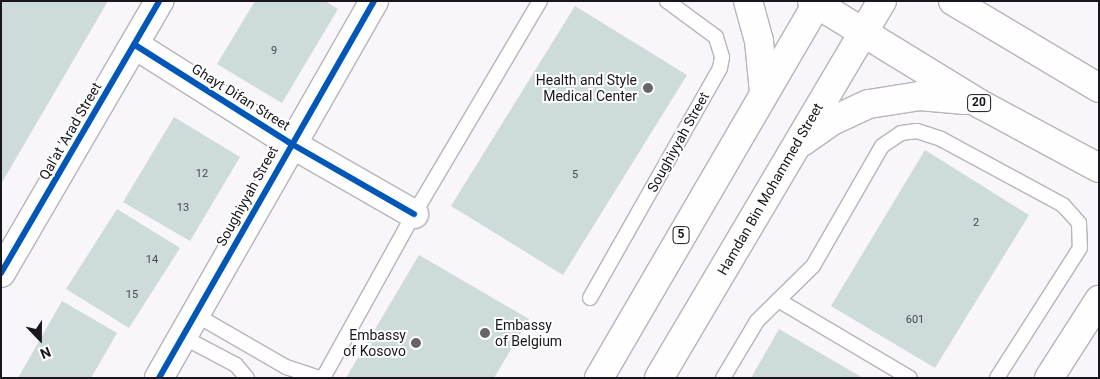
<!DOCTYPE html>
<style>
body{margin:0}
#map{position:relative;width:1100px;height:379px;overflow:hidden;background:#f8f5fb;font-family:Roboto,sans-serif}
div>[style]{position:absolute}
.building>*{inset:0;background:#cedbdb}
.roads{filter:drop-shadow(1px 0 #b7b4ba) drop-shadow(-1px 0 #b7b4ba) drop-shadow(0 1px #b7b4ba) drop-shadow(0 -1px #b7b4ba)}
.service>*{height:14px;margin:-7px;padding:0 7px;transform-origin:7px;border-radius:7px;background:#fefefe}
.minor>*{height:28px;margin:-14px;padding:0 14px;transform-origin:14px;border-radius:14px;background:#fefefe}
.primary>*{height:28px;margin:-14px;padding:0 14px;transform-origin:14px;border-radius:14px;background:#fefefe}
.cycleway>*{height:6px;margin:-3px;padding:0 3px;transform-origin:3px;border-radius:3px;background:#0057b8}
.dots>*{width:14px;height:14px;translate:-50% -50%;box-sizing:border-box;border:2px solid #fff;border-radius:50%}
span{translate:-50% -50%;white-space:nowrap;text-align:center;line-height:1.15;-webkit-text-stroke:4px #fff;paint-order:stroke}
.number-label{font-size:11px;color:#46474c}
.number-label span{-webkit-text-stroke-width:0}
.shield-label span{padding:1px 4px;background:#fff;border:1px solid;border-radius:4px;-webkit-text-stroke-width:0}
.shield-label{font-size:12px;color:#19161d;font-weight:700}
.poi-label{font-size:14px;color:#19161d}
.right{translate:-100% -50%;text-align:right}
.left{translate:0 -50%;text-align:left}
.street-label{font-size:14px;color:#19161d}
.frame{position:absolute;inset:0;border:2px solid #19161d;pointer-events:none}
.north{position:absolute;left:15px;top:314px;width:50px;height:50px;-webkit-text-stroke:4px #fff;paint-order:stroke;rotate:158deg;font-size:14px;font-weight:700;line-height:20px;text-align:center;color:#19161d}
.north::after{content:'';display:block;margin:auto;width:18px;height:22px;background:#19161d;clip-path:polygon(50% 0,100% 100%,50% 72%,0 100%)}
</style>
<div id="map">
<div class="building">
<div style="clip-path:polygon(1px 1px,108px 1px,1px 184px)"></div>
<div style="clip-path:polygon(255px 1px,325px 1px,338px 9px,282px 103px,217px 64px)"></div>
<div style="clip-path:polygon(575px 6px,687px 75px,563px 275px,451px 206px)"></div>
<div style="clip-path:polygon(174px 117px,240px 157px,190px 241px,123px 202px)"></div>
<div style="clip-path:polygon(925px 150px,1029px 215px,935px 368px,831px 306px)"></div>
<div style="clip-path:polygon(117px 209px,180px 248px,129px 328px,66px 289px)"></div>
<div style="clip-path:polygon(419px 255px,529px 319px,494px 378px,346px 378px)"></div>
<div style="clip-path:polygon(62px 301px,117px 333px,91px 378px,18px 378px)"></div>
<div style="clip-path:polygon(779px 329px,863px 378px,751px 378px)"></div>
</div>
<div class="roads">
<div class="service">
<div style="left:590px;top:298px;width:264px;rotate:-60.5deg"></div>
<div style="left:720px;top:68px;width:11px;rotate:-80deg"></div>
<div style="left:722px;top:57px;width:21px;rotate:-107deg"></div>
<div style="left:716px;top:37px;width:61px;rotate:-143.7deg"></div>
<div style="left:778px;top:300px;width:153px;rotate:30.6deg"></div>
<div style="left:196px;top:315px;width:104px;rotate:30deg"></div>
<div style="left:286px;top:367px;width:35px;rotate:18deg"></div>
<div style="left:183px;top:337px;width:60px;rotate:27.8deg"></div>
<div style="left:236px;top:365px;width:17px;rotate:50deg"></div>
<div style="left:323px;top:378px;width:188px;rotate:-61deg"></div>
<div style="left:414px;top:214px;width:247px;rotate:-59.4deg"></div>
<div style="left:723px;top:378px;width:66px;rotate:-59.2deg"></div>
<div style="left:757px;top:321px;width:78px;rotate:-44.5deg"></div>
<div style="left:813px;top:266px;width:138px;rotate:-60.1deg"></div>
<div style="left:882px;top:146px;width:23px;rotate:-34deg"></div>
<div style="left:901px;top:133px;width:16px;rotate:-7deg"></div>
<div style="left:917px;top:131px;width:25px;rotate:18deg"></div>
<div style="left:941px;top:139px;width:139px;rotate:28.4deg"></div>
<div style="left:1063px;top:205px;width:24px;rotate:48deg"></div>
<div style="left:1079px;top:223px;width:25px;rotate:88deg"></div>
<div style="left:1080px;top:248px;width:154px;rotate:122.6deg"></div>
</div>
<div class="minor">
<div style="left:135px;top:45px;width:183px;rotate:32.3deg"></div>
<div style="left:290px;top:143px;width:143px;rotate:29.8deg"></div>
<div style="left:1px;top:273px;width:315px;rotate:-59.8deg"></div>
<div style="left:159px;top:378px;width:434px;rotate:-60.3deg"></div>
<div style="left:1049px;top:378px;width:93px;rotate:-57.3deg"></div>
</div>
<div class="primary">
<div style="left:748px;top:1px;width:41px;rotate:74.6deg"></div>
<div style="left:759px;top:41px;width:52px;rotate:84.5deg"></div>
<div style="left:812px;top:1px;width:199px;rotate:31.5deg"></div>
<div style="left:982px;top:105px;width:133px;rotate:28.3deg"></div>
<div style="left:953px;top:1px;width:170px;rotate:30.8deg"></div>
<div style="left:802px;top:142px;width:39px;rotate:-35deg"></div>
<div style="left:834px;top:120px;width:38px;rotate:-25deg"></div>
<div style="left:869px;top:104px;width:52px;rotate:-8.9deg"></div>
<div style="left:920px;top:96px;width:45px;rotate:5.1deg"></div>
<div style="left:599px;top:378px;width:436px;rotate:-59.8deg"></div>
<div style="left:659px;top:378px;width:438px;rotate:-59.4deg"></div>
</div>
</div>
<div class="cycleway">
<div style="left:135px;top:45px;width:183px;rotate:32.3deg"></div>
<div style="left:290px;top:143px;width:143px;rotate:29.8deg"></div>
<div style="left:1px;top:273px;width:315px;rotate:-59.8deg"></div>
<div style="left:159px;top:378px;width:434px;rotate:-60.3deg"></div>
</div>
<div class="dots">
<div style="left:648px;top:88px;background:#67646b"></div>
<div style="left:485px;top:333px;background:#67646b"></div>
<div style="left:416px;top:343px;background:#67646b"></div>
</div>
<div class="number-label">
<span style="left:274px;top:51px">9</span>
<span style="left:202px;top:174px">12</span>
<span style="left:575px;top:175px">5</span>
<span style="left:183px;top:208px">13</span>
<span style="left:976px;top:223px">2</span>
<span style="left:152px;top:260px">14</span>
<span style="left:132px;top:295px">15</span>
<span style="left:915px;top:320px">601</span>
</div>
<div class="shield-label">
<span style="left:979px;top:103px">20</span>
<span style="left:681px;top:235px">5</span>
</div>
<div class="poi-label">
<span class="right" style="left:637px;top:88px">Health and Style<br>Medical Center</span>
<span class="left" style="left:495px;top:333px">Embassy<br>of Belgium</span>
<span class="right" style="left:406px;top:343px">Embassy<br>of Kosovo</span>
</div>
<div class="street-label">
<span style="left:241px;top:97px;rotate:32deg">Ghayt Difan Street</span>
<span style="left:70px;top:131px;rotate:-60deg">Qal'at 'Arad Street</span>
<span style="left:678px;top:142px;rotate:-61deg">Soughiyyah Street</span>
<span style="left:770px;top:189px;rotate:-60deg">Hamdan Bin Mohammed Street</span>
<span style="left:247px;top:196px;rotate:-61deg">Soughiyyah Street</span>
</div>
<div class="frame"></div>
<div class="north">N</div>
</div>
